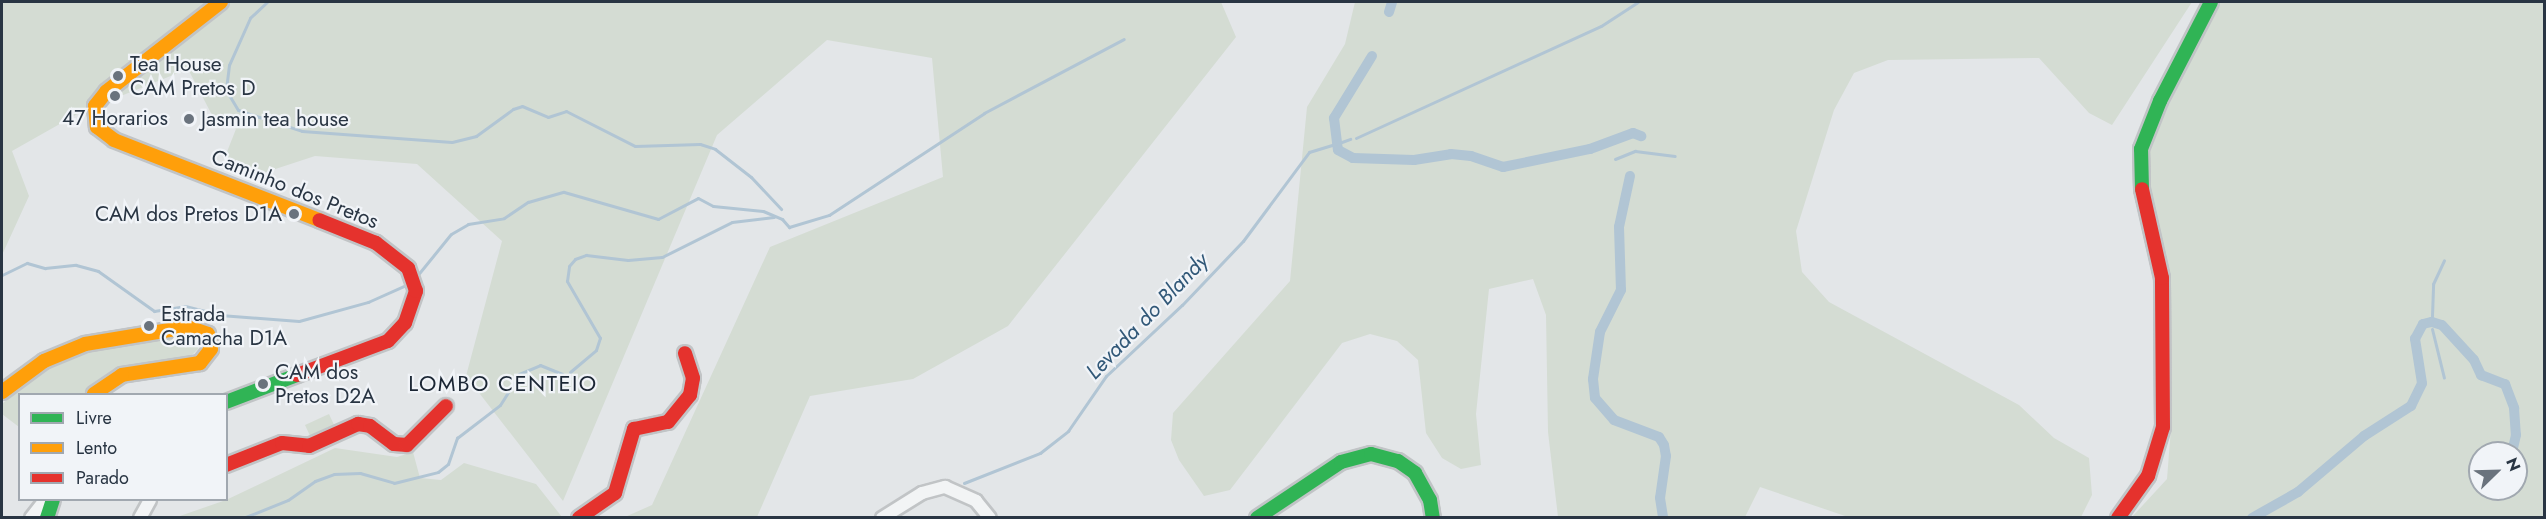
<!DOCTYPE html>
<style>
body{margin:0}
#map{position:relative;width:2546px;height:519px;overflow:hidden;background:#e3e6e8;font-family:Jost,sans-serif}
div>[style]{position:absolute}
.green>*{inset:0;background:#d4dcd3}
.stream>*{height:3px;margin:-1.5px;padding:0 1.5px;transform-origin:1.5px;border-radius:1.5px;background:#b1c5d4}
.canal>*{height:10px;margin:-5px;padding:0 5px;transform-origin:5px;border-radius:5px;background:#b1c5d4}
.roads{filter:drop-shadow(2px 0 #c1c4c6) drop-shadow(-2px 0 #c1c4c6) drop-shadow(0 2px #c1c4c6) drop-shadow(0 -2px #c1c4c6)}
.street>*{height:12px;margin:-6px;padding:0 6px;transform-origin:6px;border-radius:6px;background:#f2f4f5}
.fast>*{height:14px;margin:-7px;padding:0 7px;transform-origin:7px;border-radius:7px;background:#30b455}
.slow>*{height:14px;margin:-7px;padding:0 7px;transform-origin:7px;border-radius:7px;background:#ff9f0a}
.jam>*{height:14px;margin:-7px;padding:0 7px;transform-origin:7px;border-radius:7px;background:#e5322d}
.dots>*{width:16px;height:16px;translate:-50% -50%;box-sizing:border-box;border:3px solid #f1f4f8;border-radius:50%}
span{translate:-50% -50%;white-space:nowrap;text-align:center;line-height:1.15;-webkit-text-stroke:4.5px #f1f4f8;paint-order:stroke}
.poi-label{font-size:21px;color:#293543}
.left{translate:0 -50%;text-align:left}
.right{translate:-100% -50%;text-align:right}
.street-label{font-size:21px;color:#293543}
.water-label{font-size:22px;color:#315878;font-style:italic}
.neighbourhood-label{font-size:22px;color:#1b2634;letter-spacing:1.5px}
.frame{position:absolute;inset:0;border:3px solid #293543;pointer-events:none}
.legend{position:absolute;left:18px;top:393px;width:210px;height:108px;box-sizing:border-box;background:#f1f4f8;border:2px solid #a1a8b0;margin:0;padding:8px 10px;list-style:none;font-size:18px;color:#293543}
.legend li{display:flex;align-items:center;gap:12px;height:30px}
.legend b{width:30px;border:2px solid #a1a8b0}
.north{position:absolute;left:2468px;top:441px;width:60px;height:60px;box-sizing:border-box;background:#f1f4f8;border:2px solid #a1a8b0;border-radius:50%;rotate:67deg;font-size:16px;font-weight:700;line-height:24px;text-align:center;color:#293543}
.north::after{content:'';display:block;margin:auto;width:21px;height:27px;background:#6a737d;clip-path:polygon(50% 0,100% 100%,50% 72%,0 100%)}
</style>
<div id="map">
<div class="green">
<div style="clip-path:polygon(2px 2px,1221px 2px,1236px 37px,1008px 326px,913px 379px,810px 396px,757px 517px,625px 517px,652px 505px,770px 247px,943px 177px,932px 58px,827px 40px,717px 135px,563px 501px,466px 376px,502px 241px,417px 164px,315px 156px,248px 178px,221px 167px,236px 129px,212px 115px,188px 69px,81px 112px,12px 151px,29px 196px,2px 255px)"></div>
<div style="clip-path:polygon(1355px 2px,2192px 2px,2112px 125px,2089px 113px,2039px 58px,1888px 60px,1854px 73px,1834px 110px,1796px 231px,1802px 272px,1829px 302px,2019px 405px,2054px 438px,2089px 458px,2092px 495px,2081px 517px,1848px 517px,1760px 487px,1745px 517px,1558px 517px,1548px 432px,1546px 315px,1533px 279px,1489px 289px,1476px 414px,1481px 465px,1461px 469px,1442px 458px,1426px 433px,1418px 360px,1397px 341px,1370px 334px,1342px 343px,1230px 490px,1204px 496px,1179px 460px,1171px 440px,1173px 413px,1290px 281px,1307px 107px,1345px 44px)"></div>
<div style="clip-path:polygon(evenodd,2219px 2px,2544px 2px,2544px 517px,2131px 518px,2167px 479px,2171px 428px,2170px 277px,2144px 178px,2148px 148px,2219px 2px,2480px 453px,2516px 453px,2516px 489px,2480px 489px,2480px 453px)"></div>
<div style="clip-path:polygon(183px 331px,197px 341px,198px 349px,191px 356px,140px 365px,89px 394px,20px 394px,19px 427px,2px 414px,2px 404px,27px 382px,69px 356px)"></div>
<div style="clip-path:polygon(329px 414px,336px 429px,312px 440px,305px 425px)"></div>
<div style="clip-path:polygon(335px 448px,397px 457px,413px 452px,420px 478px,441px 480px,464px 463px,536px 484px,562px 517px,177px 517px,226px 500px)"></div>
</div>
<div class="stream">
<div style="left:267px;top:2px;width:23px;rotate:137deg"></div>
<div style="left:250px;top:18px;width:51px;rotate:114.1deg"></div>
<div style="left:229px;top:65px;width:25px;rotate:97deg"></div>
<div style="left:226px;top:90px;width:23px;rotate:59deg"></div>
<div style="left:238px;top:110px;width:67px;rotate:18.2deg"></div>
<div style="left:302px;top:131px;width:150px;rotate:4.2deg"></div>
<div style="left:452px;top:142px;width:25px;rotate:-14deg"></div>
<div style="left:476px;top:136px;width:46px;rotate:-36.1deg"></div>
<div style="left:513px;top:109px;width:9px;rotate:-18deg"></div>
<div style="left:522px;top:106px;width:28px;rotate:23deg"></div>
<div style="left:548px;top:117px;width:19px;rotate:-18deg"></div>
<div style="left:566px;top:111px;width:77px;rotate:26.9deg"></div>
<div style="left:635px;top:146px;width:65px;rotate:-1.8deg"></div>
<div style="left:700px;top:144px;width:16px;rotate:18deg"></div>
<div style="left:715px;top:149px;width:46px;rotate:37.9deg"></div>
<div style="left:751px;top:177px;width:44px;rotate:46.8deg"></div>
<div style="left:1356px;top:138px;width:269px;rotate:-24.6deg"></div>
<div style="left:1601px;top:26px;width:44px;rotate:-33deg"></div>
<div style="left:1339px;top:143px;width:12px;rotate:-20deg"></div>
<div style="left:1615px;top:159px;width:22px;rotate:-22deg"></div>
<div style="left:1635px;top:151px;width:40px;rotate:7.1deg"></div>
<div style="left:2px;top:275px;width:28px;rotate:-26deg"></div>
<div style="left:27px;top:263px;width:19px;rotate:16deg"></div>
<div style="left:45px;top:268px;width:31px;rotate:-6deg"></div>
<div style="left:76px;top:265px;width:23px;rotate:15deg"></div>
<div style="left:98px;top:271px;width:69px;rotate:35.5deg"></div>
<div style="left:154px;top:311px;width:31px;rotate:-9deg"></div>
<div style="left:185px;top:306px;width:36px;rotate:14deg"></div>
<div style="left:220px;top:315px;width:79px;rotate:4.3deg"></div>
<div style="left:299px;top:321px;width:72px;rotate:-15.4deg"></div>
<div style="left:368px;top:302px;width:42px;rotate:-24.1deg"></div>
<div style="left:416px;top:277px;width:55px;rotate:-50.9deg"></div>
<div style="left:451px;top:234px;width:20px;rotate:-30deg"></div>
<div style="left:468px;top:224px;width:36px;rotate:-9deg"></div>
<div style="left:504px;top:218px;width:29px;rotate:-34deg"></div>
<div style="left:528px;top:202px;width:37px;rotate:-16deg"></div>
<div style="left:564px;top:192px;width:98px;rotate:16deg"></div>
<div style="left:658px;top:219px;width:45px;rotate:-27.7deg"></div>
<div style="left:698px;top:198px;width:17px;rotate:28deg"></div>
<div style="left:713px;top:206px;width:50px;rotate:5.7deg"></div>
<div style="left:763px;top:211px;width:21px;rotate:23deg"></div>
<div style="left:782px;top:219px;width:11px;rotate:49deg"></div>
<div style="left:789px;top:227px;width:42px;rotate:-16.7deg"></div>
<div style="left:829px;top:215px;width:186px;rotate:-33.3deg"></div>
<div style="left:984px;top:113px;width:158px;rotate:-27.9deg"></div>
<div style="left:2432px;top:316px;width:32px;rotate:-88deg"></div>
<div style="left:2433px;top:284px;width:26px;rotate:-65deg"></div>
<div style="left:2432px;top:329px;width:50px;rotate:76.2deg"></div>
<div style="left:570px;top:372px;width:34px;rotate:-40deg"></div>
<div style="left:596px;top:350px;width:13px;rotate:-72deg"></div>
<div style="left:600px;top:338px;width:66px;rotate:-120.1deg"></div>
<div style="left:567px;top:281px;width:15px;rotate:-82deg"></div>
<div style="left:569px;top:266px;width:9px;rotate:-49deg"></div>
<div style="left:575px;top:259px;width:12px;rotate:-20deg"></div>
<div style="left:586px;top:255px;width:42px;rotate:6.8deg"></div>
<div style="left:628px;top:260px;width:34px;rotate:-5deg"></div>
<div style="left:662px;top:257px;width:78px;rotate:-26.6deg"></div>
<div style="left:732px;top:222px;width:42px;rotate:-6.8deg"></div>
<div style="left:964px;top:483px;width:82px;rotate:-21.5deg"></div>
<div style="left:1040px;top:453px;width:36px;rotate:-38deg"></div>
<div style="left:1068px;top:431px;width:67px;rotate:-55.4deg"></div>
<div style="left:1106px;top:376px;width:104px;rotate:-43.1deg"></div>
<div style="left:1182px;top:305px;width:88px;rotate:-46.4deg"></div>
<div style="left:1243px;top:241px;width:111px;rotate:-53.4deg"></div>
<div style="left:1309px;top:152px;width:24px;rotate:-17deg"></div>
<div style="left:243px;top:518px;width:48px;rotate:-21.8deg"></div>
<div style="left:288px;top:500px;width:33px;rotate:-35deg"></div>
<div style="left:315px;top:481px;width:20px;rotate:-20deg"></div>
<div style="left:334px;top:474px;width:26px;rotate:-2deg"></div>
<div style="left:360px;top:473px;width:35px;rotate:16deg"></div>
<div style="left:394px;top:483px;width:45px;rotate:-14deg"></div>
<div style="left:438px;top:472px;width:13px;rotate:-39deg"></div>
<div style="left:448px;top:464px;width:28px;rotate:-71deg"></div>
<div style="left:457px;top:438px;width:54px;rotate:-37.5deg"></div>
<div style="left:500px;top:405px;width:36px;rotate:-58deg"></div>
<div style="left:519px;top:374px;width:23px;rotate:-23deg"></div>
<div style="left:540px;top:365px;width:24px;rotate:22deg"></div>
</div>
<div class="canal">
<div style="left:1389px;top:12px;width:10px;rotate:-73deg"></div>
<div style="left:1372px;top:56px;width:73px;rotate:121.5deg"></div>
<div style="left:1334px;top:118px;width:32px;rotate:83deg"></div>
<div style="left:1338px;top:150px;width:17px;rotate:28deg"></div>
<div style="left:1353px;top:158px;width:61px;rotate:1.9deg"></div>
<div style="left:1414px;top:160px;width:37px;rotate:-9deg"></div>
<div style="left:1451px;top:154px;width:20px;rotate:6deg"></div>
<div style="left:1471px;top:156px;width:34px;rotate:19deg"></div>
<div style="left:1503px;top:167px;width:89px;rotate:-11.7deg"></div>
<div style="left:1590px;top:149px;width:46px;rotate:-20.4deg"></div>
<div style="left:1633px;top:133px;width:9px;rotate:21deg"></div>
<div style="left:1630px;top:176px;width:52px;rotate:102.2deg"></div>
<div style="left:1619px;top:227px;width:63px;rotate:88.2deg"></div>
<div style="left:1621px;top:290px;width:47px;rotate:116.6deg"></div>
<div style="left:1600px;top:332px;width:48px;rotate:98.5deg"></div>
<div style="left:1593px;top:379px;width:19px;rotate:84deg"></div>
<div style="left:1595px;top:398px;width:29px;rotate:49deg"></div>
<div style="left:1614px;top:420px;width:48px;rotate:20.7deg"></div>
<div style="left:1659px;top:437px;width:9px;rotate:58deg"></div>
<div style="left:1664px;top:445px;width:11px;rotate:80deg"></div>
<div style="left:1666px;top:456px;width:42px;rotate:98.1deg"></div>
<div style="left:1660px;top:498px;width:20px;rotate:81deg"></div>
<div style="left:2252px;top:518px;width:53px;rotate:-29.5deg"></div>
<div style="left:2298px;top:492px;width:87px;rotate:-40.3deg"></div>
<div style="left:2364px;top:436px;width:56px;rotate:-32.6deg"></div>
<div style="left:2411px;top:406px;width:25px;rotate:-64deg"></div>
<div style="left:2422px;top:383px;width:45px;rotate:-99deg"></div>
<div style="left:2415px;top:339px;width:17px;rotate:-62deg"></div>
<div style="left:2423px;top:324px;width:9px;rotate:-13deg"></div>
<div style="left:2432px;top:322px;width:10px;rotate:17deg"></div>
<div style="left:2442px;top:325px;width:47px;rotate:47.6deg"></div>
<div style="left:2474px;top:360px;width:17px;rotate:65deg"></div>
<div style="left:2481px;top:375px;width:26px;rotate:21deg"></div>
<div style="left:2505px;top:384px;width:26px;rotate:69deg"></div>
<div style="left:2514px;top:408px;width:27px;rotate:86deg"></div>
<div style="left:2516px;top:435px;width:18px;rotate:103deg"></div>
</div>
<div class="roads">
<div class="street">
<div style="left:31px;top:518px;width:23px;rotate:-52deg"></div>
<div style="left:140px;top:518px;width:21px;rotate:-61deg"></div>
<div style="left:882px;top:518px;width:47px;rotate:-32deg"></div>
<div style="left:922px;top:493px;width:24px;rotate:-15deg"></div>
<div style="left:945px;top:487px;width:34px;rotate:24deg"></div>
<div style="left:976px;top:501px;width:22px;rotate:51deg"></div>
</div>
<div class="fast">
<div style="left:2142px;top:189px;width:40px;rotate:-91.4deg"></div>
<div style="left:2141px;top:149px;width:52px;rotate:-68.4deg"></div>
<div style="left:2160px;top:101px;width:111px;rotate:-62.7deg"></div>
<div style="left:226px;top:402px;width:76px;rotate:-20.8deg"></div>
<div style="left:47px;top:518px;width:19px;rotate:-72deg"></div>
<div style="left:1257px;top:518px;width:101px;rotate:-33.7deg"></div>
<div style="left:1341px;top:462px;width:31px;rotate:-15deg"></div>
<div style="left:1371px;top:454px;width:28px;rotate:15deg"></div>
<div style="left:1398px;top:461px;width:21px;rotate:35deg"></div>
<div style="left:1415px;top:473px;width:31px;rotate:61deg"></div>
<div style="left:1430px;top:500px;width:18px;rotate:81deg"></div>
</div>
<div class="slow">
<div style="left:221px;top:2px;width:146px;rotate:142deg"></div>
<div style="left:106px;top:92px;width:18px;rotate:128deg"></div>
<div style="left:95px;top:106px;width:21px;rotate:85deg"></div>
<div style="left:97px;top:127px;width:21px;rotate:37deg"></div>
<div style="left:114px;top:140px;width:220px;rotate:21.3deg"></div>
<div style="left:2px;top:392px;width:52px;rotate:-36.4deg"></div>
<div style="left:44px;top:361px;width:44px;rotate:-22.5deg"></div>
<div style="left:85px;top:344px;width:104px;rotate:-9.4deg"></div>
<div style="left:188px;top:327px;width:21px;rotate:19deg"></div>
<div style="left:208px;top:334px;width:15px;rotate:79deg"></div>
<div style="left:211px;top:349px;width:18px;rotate:128deg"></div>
<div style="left:200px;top:363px;width:79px;rotate:171.3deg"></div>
<div style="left:122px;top:375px;width:34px;rotate:146deg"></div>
</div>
<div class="jam">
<div style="left:297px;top:375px;width:97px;rotate:-20.5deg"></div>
<div style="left:388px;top:341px;width:25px;rotate:-47deg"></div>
<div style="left:405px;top:323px;width:34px;rotate:-71deg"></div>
<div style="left:416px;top:291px;width:24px;rotate:-109deg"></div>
<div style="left:408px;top:268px;width:41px;rotate:-142deg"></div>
<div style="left:376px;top:243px;width:61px;rotate:-158deg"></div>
<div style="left:226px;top:465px;width:60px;rotate:-21.4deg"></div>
<div style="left:282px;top:443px;width:27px;rotate:6deg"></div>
<div style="left:309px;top:446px;width:54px;rotate:-24.2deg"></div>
<div style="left:358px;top:424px;width:12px;rotate:9deg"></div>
<div style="left:370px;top:426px;width:30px;rotate:37deg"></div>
<div style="left:394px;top:444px;width:13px;rotate:4deg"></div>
<div style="left:407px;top:445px;width:55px;rotate:-45deg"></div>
<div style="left:579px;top:518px;width:44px;rotate:-34.8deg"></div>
<div style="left:615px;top:493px;width:67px;rotate:-73.5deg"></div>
<div style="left:634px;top:429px;width:35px;rotate:-12deg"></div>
<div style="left:668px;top:422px;width:35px;rotate:-51deg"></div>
<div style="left:690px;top:395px;width:17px;rotate:-80deg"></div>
<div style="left:693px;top:378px;width:26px;rotate:-108deg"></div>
<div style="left:2118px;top:518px;width:52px;rotate:-54.5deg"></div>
<div style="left:2148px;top:476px;width:51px;rotate:-73deg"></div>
<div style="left:2163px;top:427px;width:149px;rotate:-90.4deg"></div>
<div style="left:2162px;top:278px;width:91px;rotate:-102.7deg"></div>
</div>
</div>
<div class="dots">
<div style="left:118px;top:76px;background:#6a737d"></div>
<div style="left:115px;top:96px;background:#6a737d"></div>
<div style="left:189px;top:119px;background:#6a737d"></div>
<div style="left:294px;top:214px;background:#6a737d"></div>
<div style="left:149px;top:326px;background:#6a737d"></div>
<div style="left:263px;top:384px;background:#6a737d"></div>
</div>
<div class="poi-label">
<span class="left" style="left:130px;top:76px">Tea House<br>CAM Pretos D</span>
<span style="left:115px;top:118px">47 Horarios</span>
<span class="left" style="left:201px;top:119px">Jasmin tea house</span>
<span class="right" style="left:282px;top:214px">CAM dos Pretos D1A</span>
<span class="left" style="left:161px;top:326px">Estrada<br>Camacha D1A</span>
<span class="left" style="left:275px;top:384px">CAM dos<br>Pretos D2A</span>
</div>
<div class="street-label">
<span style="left:295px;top:189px;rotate:22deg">Caminho dos Pretos</span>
</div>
<div class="water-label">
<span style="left:1147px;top:316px;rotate:-46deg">Levada do Blandy</span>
</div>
<div class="neighbourhood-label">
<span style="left:503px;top:384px">LOMBO CENTEIO</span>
</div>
<div class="frame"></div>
<ul class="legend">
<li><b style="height:8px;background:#30b455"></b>Livre</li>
<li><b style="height:8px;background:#ff9f0a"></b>Lento</li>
<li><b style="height:8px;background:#e5322d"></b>Parado</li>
</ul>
<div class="north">N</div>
</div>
